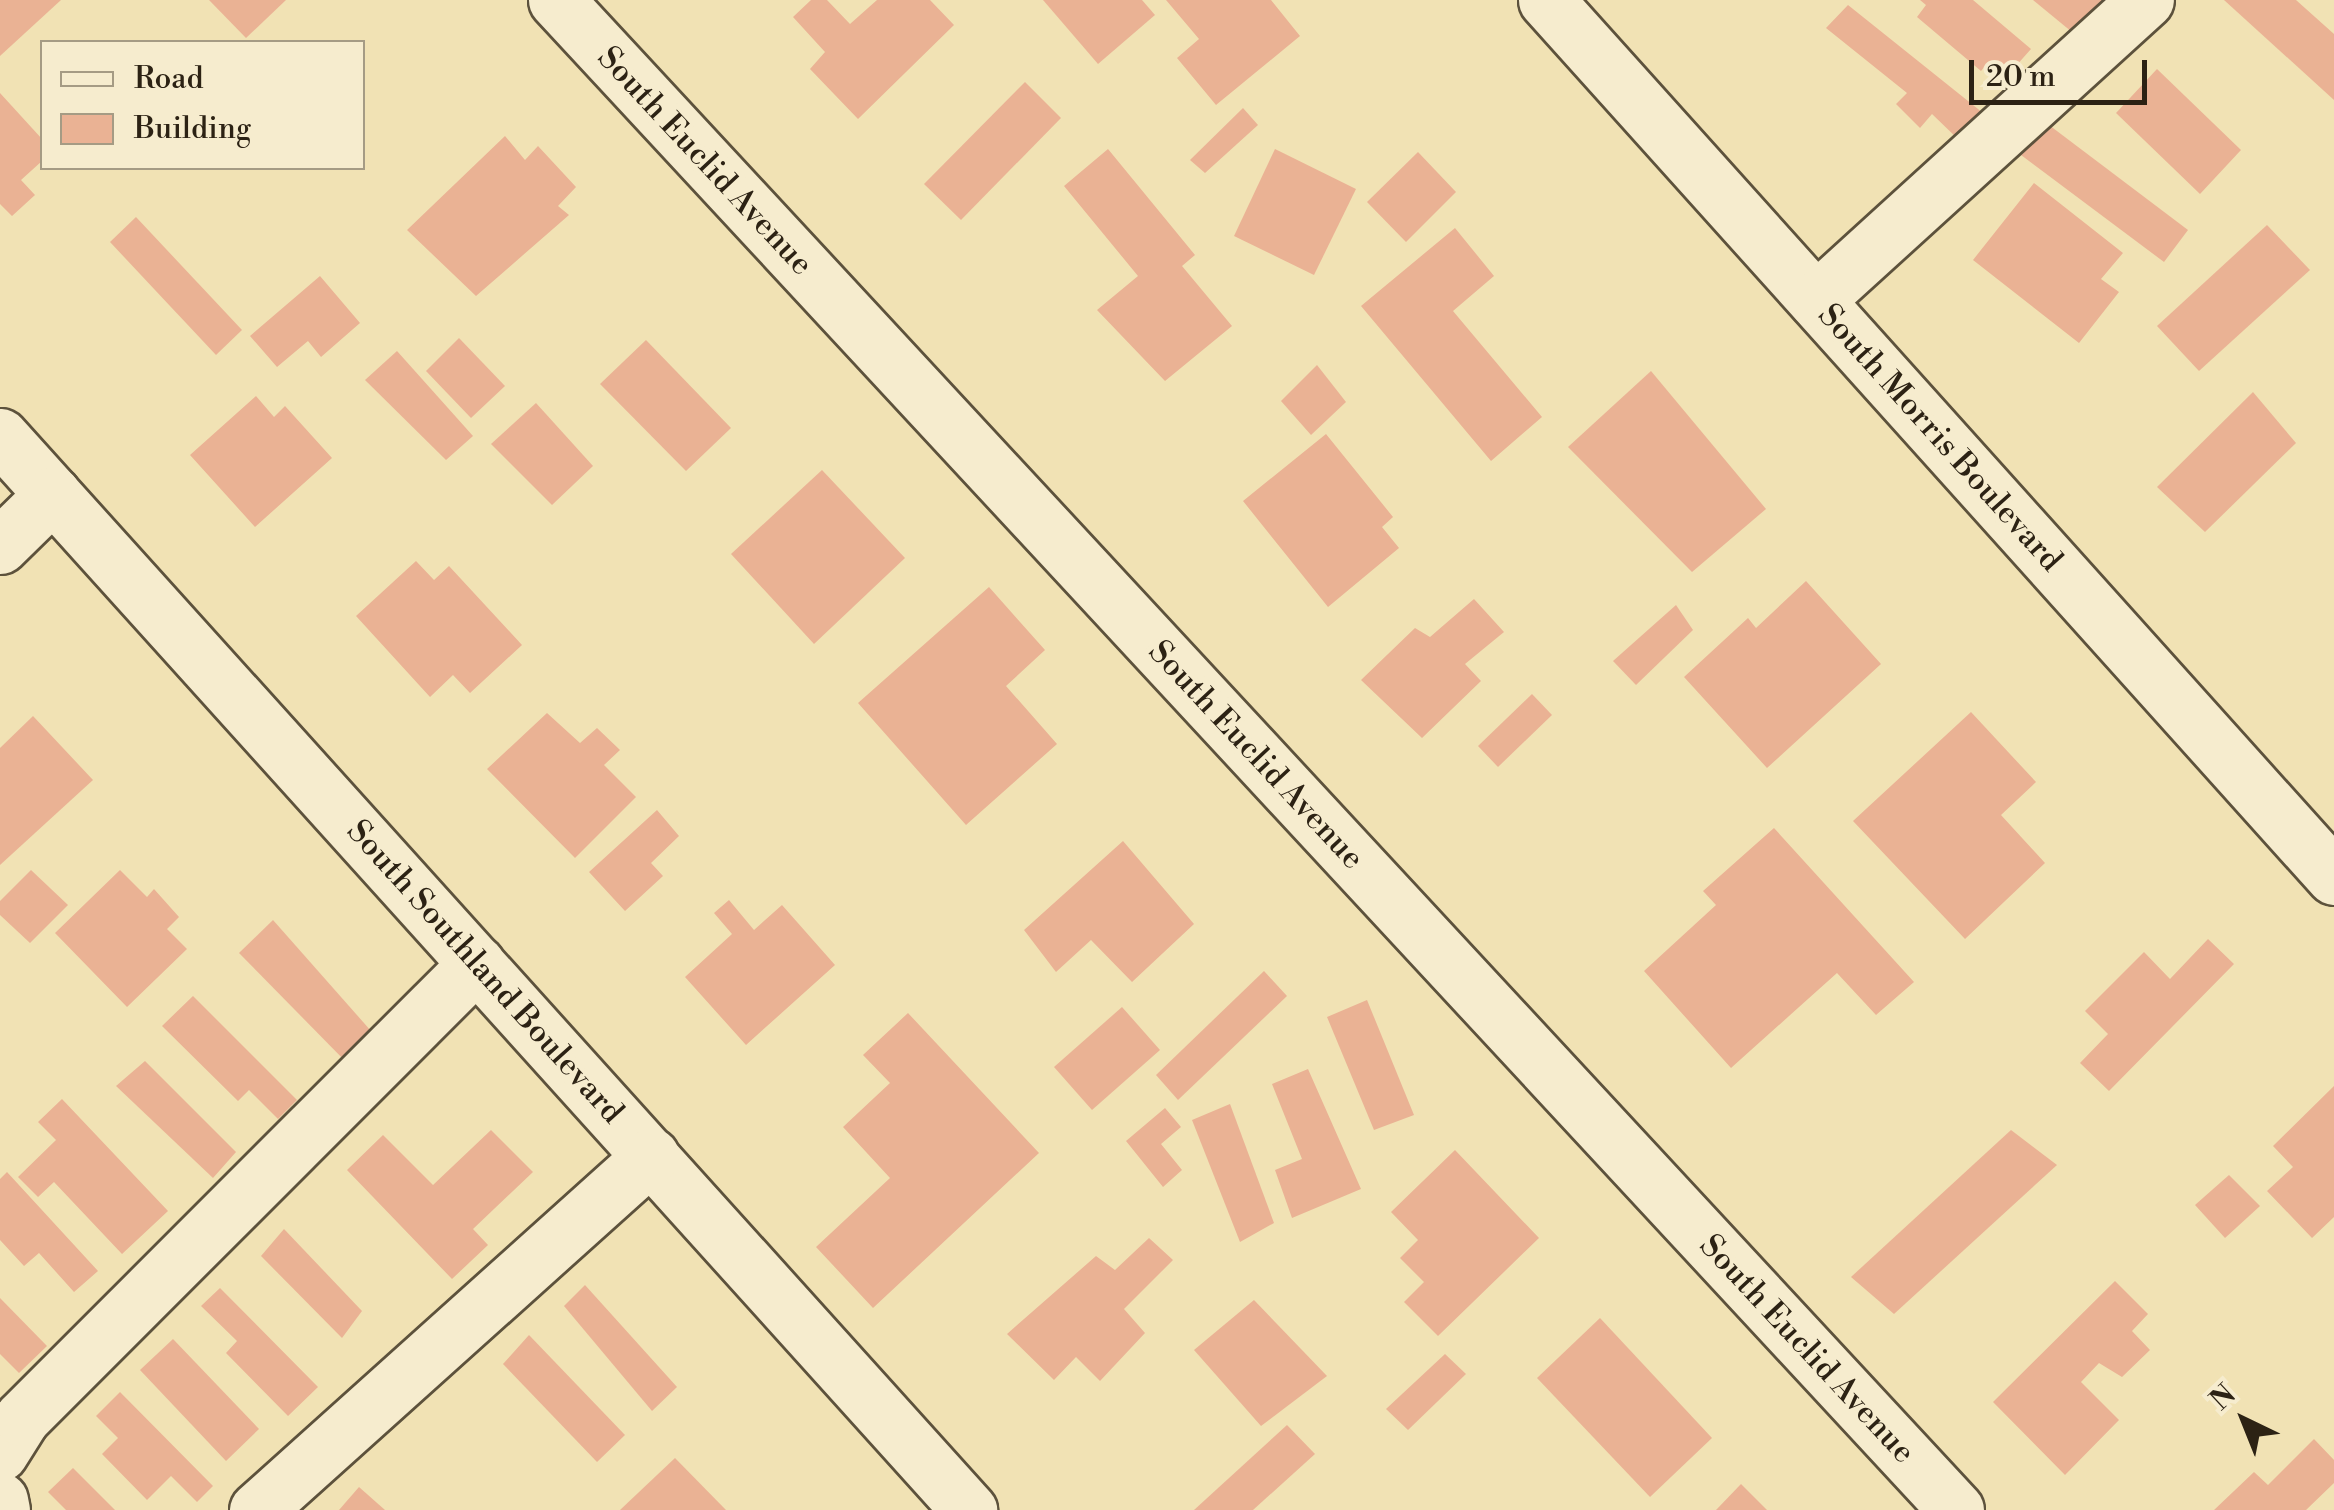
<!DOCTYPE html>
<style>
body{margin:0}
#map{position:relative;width:2334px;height:1510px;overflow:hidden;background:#f1e2b4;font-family:"Libre Bodoni",serif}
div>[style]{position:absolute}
.building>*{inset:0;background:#eab294}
.roads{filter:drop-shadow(2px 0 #5d523c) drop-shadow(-2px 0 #5d523c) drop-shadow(0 2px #5d523c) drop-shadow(0 -2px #5d523c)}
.minor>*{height:55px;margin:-27.5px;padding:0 27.5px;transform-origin:27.5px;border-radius:27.5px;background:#f6ecce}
span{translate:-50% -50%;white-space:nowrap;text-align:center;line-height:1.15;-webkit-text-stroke:10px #f6ecce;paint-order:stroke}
.street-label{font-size:32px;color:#2c2214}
.legend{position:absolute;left:40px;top:40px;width:325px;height:130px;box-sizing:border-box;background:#f6ecce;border:2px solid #a59b84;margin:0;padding:12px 18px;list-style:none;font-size:30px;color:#2c2214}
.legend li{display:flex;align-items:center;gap:20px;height:50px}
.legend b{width:50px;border:2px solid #a59b84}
.north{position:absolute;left:2194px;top:1370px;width:100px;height:100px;-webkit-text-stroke:8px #f6ecce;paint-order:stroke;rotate:317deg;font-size:28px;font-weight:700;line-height:40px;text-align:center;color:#2c2214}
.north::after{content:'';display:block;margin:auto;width:35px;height:45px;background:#2c2214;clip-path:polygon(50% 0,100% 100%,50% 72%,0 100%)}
.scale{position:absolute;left:1969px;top:60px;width:178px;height:45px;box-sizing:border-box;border:5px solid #2c2214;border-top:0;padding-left:12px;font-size:30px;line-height:35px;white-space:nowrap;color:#2c2214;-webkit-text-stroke:8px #f6ecce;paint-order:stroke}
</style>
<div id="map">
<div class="building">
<div style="clip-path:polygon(0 0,61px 0,0 56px)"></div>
<div style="clip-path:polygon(209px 0,286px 0,246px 38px)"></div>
<div style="clip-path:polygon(811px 0,827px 0,850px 24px,877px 0,930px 0,954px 25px,858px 119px,810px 69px,825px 52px,793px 17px)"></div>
<div style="clip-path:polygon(1043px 0,1142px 0,1155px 15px,1098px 64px)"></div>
<div style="clip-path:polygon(1166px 0,1271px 0,1300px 36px,1216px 105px,1177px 58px,1199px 39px)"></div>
<div style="clip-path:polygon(1920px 0,1973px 0,2031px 49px,2007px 76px,1989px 61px,1981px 71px,1917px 17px,1926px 5px)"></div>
<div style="clip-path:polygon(2033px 0,2108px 0,2078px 37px)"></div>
<div style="clip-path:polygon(2224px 0,2296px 0,2334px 34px,2334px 100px)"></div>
<div style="clip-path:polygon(1848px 5px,1983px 113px,1960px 141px,1932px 114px,1920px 128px,1896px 104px,1907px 93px,1826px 28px)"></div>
<div style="clip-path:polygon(2157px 69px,2241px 150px,2200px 194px,2116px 113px)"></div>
<div style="clip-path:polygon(1025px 82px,1061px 118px,961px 220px,924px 184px)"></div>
<div style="clip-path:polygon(0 93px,42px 139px,42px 161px,21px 180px,35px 195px,12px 216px,0 204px)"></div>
<div style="clip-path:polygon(1243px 108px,1258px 125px,1205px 173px,1190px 160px)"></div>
<div style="clip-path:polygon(2045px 122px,2188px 230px,2164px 262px,2021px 155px)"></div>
<div style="clip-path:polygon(505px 136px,525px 160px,538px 146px,576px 187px,558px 206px,569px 215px,476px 296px,407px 230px)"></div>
<div style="clip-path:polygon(1108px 149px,1195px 255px,1182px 266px,1232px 326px,1165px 381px,1097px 310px,1138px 276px,1064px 186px)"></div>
<div style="clip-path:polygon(1275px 149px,1356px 189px,1314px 275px,1234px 236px)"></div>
<div style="clip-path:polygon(1418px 152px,1456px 192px,1406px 242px,1367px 202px)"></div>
<div style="clip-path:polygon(2034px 183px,2123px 253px,2101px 279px,2119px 292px,2079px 343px,1973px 260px)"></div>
<div style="clip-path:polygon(136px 217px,242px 330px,216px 355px,110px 242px)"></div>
<div style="clip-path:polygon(2267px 225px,2310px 270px,2199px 371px,2157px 326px)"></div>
<div style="clip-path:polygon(1455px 228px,1494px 276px,1453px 311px,1542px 417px,1491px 461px,1361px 306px)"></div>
<div style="clip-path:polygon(320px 276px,360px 323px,321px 357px,308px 341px,277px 367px,250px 336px)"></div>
<div style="clip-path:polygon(459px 338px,505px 386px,471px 418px,426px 371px)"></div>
<div style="clip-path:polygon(646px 340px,731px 428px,686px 471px,600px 384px)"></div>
<div style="clip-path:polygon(397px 351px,473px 436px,446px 460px,365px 380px)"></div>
<div style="clip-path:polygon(1317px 365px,1346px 402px,1311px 435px,1281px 401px)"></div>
<div style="clip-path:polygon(1651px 371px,1766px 509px,1692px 572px,1568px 447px)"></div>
<div style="clip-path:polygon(2253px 392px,2296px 443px,2205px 532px,2157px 487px)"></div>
<div style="clip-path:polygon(256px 396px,274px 417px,285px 406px,332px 458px,255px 527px,190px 455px)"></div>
<div style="clip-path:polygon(536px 403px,593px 466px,552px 505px,491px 444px)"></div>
<div style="clip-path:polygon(1326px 434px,1393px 517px,1382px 527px,1399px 548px,1328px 607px,1243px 501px)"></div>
<div style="clip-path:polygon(822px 470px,905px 558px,814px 644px,731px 554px)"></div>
<div style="clip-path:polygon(416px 561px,434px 580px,449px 566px,522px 645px,470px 693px,453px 675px,430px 697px,356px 616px)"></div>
<div style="clip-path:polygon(1806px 581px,1881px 664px,1767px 768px,1684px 677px,1748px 618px,1756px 628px)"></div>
<div style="clip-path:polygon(989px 587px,1045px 650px,1006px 686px,1057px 744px,966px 825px,858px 703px)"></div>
<div style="clip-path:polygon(1474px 599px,1504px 632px,1465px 664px,1481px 681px,1422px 738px,1361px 680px,1415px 628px,1430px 637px)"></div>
<div style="clip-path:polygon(1676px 605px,1693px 630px,1636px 685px,1613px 661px)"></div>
<div style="clip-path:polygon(1532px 694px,1552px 715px,1498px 767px,1478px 746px)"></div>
<div style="clip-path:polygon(1971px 712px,2036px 782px,2001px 815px,2045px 863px,1965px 939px,1853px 821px)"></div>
<div style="clip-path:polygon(547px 713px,580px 743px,597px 728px,620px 750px,604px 765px,636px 797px,575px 858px,487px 769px)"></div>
<div style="clip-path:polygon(33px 716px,93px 780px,0 865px,0 748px)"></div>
<div style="clip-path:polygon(657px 810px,679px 836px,651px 863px,663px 876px,625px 911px,589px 872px)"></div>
<div style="clip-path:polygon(1774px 828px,1914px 982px,1876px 1015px,1837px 973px,1731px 1068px,1644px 971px,1716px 905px,1703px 891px)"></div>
<div style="clip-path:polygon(1123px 841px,1194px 924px,1132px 982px,1091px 940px,1056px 972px,1024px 930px)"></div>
<div style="clip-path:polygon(31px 870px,68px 905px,30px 943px,0 915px,0 901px)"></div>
<div style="clip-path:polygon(120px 870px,147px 897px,154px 889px,179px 917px,167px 929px,187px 949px,127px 1007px,55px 933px)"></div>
<div style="clip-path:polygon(729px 900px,754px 930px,782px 905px,835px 965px,746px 1045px,685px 977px,732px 934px,714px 913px)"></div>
<div style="clip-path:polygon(273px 920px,379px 1040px,351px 1067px,239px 953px)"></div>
<div style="clip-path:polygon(2208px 939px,2234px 964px,2109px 1091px,2080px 1063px,2108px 1034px,2085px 1011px,2144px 952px,2170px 979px)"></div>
<div style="clip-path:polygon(1264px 971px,1287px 996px,1178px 1100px,1156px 1075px)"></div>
<div style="clip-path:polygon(193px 996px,297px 1100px,278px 1119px,249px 1090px,238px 1101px,162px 1026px)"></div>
<div style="clip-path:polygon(1367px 1000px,1414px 1115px,1374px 1130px,1327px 1017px)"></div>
<div style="clip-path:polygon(1122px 1007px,1160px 1050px,1092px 1110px,1054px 1067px)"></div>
<div style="clip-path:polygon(908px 1013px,1039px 1153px,873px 1308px,816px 1247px,890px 1178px,843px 1127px,890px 1083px,863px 1055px)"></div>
<div style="clip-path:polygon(145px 1061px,236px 1152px,213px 1178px,116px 1086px)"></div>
<div style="clip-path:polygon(1308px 1069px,1361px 1189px,1292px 1218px,1275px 1170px,1302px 1159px,1272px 1084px)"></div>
<div style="clip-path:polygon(2334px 1086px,2334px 1217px,2312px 1238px,2267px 1191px,2293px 1167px,2273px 1146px)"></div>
<div style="clip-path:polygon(62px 1099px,168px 1211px,122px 1254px,54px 1182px,38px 1197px,18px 1177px,56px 1140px,38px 1122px)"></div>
<div style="clip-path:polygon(1230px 1104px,1274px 1223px,1240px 1242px,1192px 1120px)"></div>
<div style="clip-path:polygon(1165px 1108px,1181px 1127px,1161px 1144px,1182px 1170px,1163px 1187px,1126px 1141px)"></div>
<div style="clip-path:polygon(491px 1130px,533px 1172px,473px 1229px,488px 1245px,452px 1279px,347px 1170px,383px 1135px,433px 1185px)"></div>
<div style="clip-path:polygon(2011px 1130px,2057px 1165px,1894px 1314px,1851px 1277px)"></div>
<div style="clip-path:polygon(1455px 1150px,1539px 1238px,1438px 1336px,1404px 1302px,1424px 1282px,1400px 1258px,1418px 1240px,1391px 1212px)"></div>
<div style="clip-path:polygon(7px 1172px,98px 1271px,74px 1292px,39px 1253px,24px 1266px,0 1240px,0 1179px)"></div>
<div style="clip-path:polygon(2229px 1175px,2260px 1206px,2225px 1238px,2195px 1205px)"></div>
<div style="clip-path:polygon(284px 1229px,362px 1311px,342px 1338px,261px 1256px)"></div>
<div style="clip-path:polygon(1149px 1238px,1173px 1260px,1124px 1309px,1145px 1333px,1100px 1381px,1076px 1357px,1054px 1380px,1007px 1334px,1096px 1256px,1115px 1270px)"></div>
<div style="clip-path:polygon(2115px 1281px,2148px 1314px,2132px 1331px,2150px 1350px,2122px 1377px,2099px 1363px,2081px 1382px,2119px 1420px,2065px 1475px,1993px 1402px)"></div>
<div style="clip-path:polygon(585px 1285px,677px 1387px,652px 1411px,564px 1306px)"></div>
<div style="clip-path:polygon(220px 1288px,318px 1387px,288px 1416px,226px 1353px,237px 1341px,201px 1306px)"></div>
<div style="clip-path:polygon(0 1298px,47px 1346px,19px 1373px,0 1354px)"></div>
<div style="clip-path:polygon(1254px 1300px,1327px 1376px,1261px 1426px,1194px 1350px)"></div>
<div style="clip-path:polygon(1600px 1318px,1712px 1438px,1650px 1497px,1537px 1378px)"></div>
<div style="clip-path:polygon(529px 1335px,625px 1435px,597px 1462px,503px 1364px)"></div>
<div style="clip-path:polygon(173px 1339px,259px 1429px,226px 1461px,140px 1370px)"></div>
<div style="clip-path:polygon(1445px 1354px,1466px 1374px,1408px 1430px,1386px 1409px)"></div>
<div style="clip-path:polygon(120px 1392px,213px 1486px,197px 1502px,171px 1476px,147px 1500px,102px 1454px,118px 1438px,96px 1416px)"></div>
<div style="clip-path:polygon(1287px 1425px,1315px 1454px,1253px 1510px,1194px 1510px)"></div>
<div style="clip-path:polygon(2314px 1439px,2334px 1460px,2334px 1483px,2306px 1510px,2214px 1510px,2254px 1472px,2268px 1485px)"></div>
<div style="clip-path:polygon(675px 1458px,726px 1510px,620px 1510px)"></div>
<div style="clip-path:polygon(73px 1468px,115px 1510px,66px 1510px,48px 1492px)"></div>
<div style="clip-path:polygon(1741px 1484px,1767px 1510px,1716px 1510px)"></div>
<div style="clip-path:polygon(359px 1487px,385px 1510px,339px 1510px)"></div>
</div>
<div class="roads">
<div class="minor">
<div style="left:556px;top:0;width:2059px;rotate:47.16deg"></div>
<div style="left:1546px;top:0;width:1179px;rotate:48.06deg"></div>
<div style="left:1816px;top:300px;width:446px;rotate:-42.3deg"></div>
<div style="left:0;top:436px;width:1447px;rotate:47.94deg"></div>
<div style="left:0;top:546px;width:74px;rotate:-44.5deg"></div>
<div style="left:0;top:1453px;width:41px;rotate:-57.8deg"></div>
<div style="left:22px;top:1418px;width:643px;rotate:-45deg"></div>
<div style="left:0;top:1500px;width:10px;rotate:79deg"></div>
<div style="left:257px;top:1510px;width:530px;rotate:-41.94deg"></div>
</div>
</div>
<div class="street-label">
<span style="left:705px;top:161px;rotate:47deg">South Euclid Avenue</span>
<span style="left:1940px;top:438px;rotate:48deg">South Morris Boulevard</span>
<span style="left:1256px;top:755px;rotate:47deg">South Euclid Avenue</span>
<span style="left:485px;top:972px;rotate:48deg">South Southland Boulevard</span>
<span style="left:1807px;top:1349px;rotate:47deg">South Euclid Avenue</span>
</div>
<ul class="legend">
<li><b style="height:12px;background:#f6ecce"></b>Road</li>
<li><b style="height:28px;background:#eab294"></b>Building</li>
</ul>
<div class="north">N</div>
<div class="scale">20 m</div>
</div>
